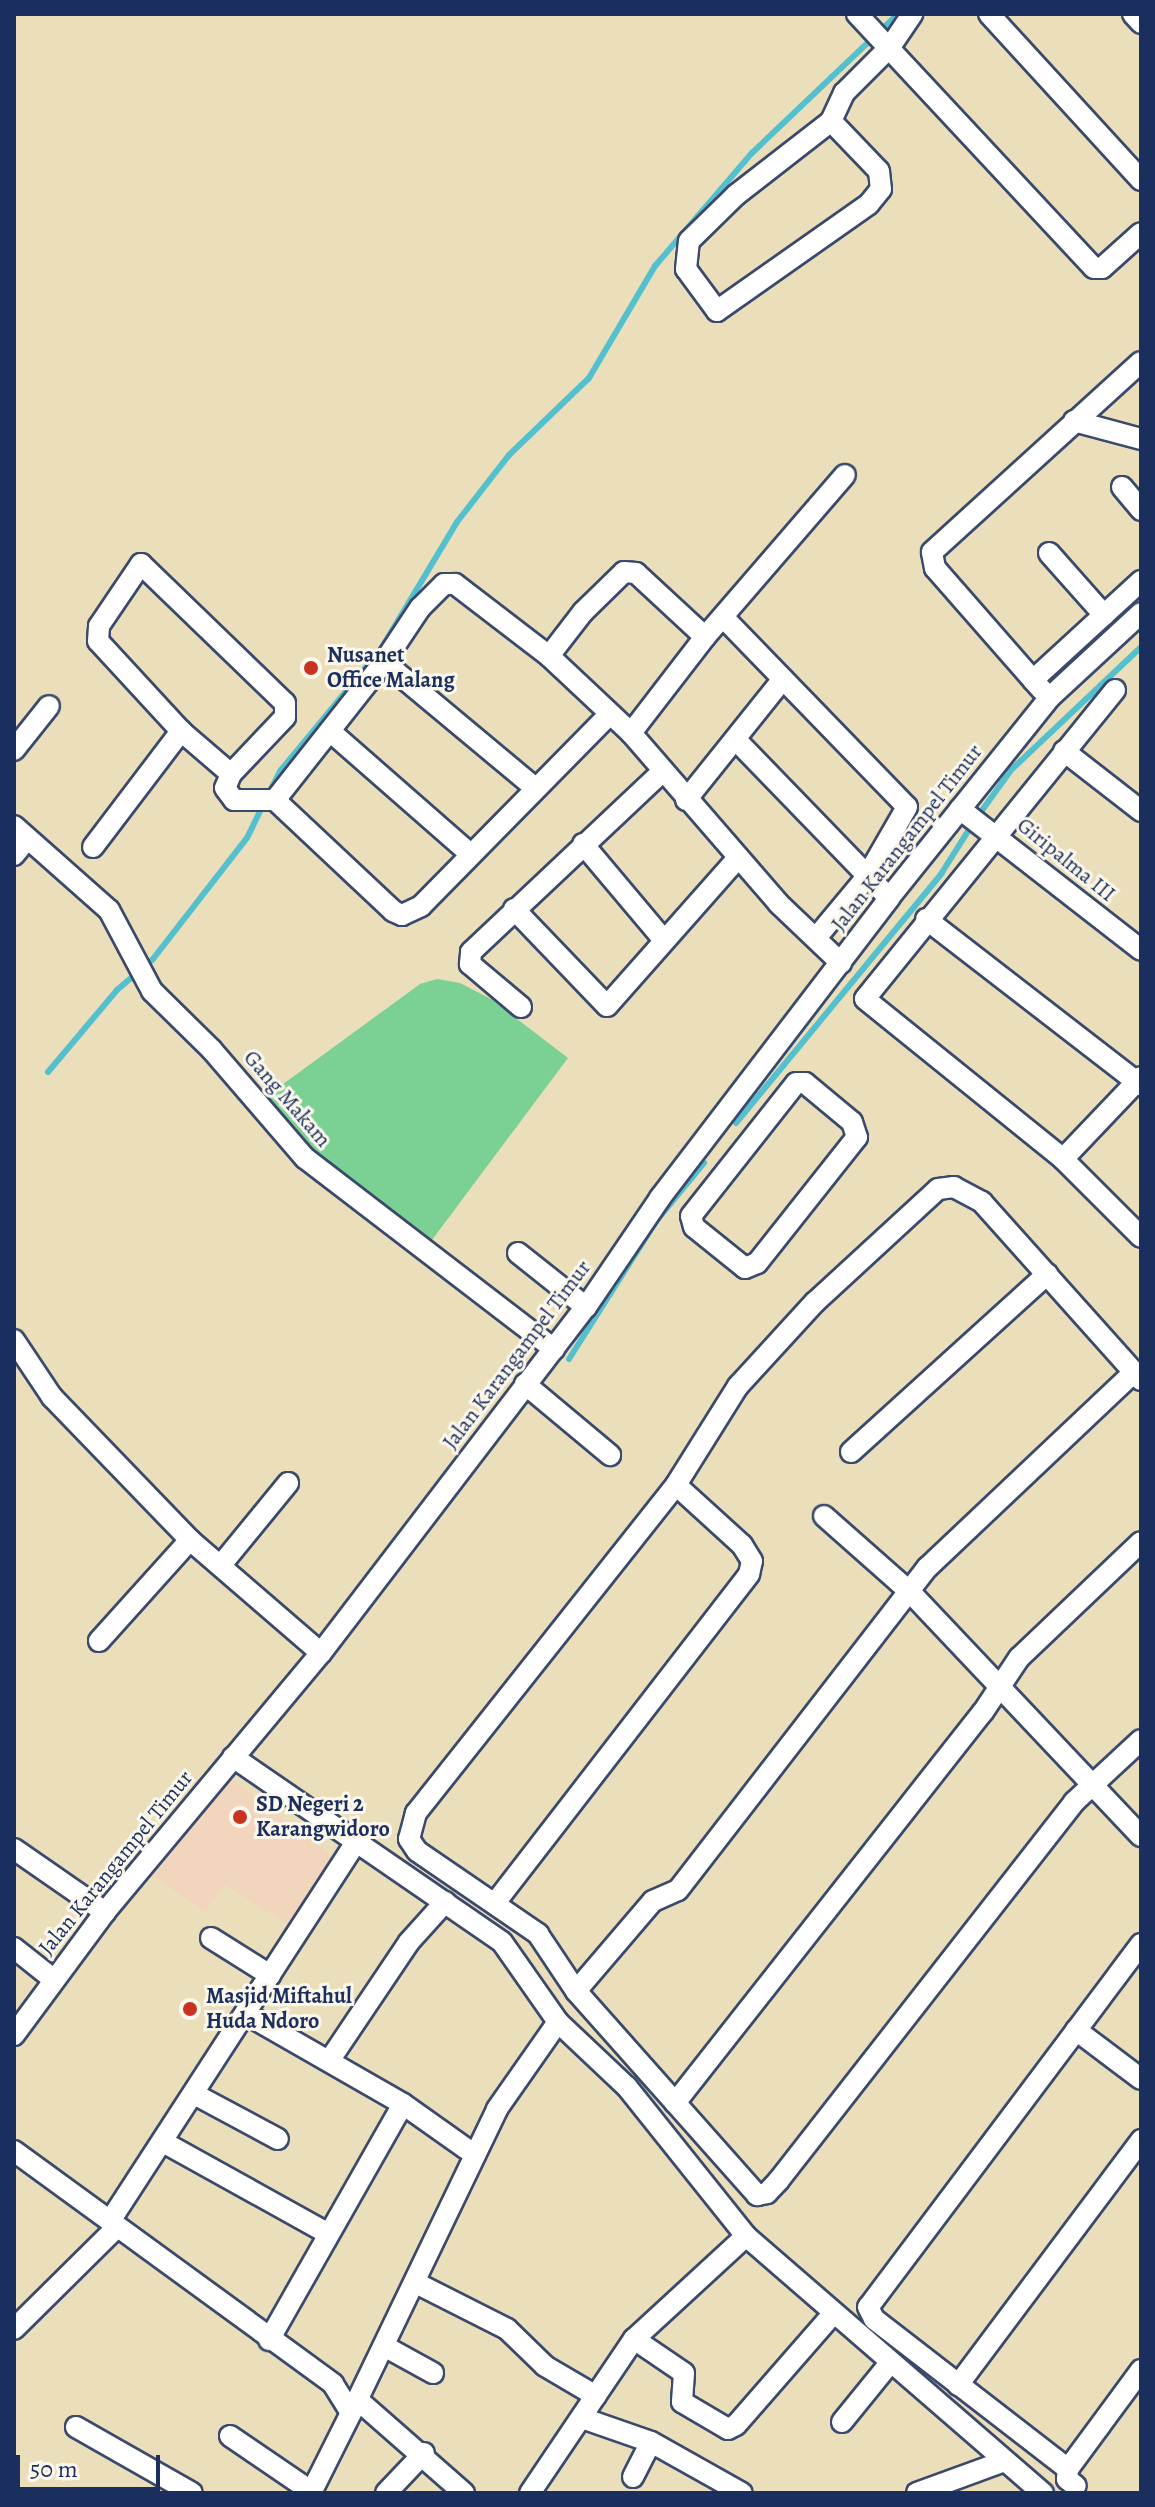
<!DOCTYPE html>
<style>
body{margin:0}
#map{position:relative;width:1155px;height:2507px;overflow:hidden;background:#ebdfbb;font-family:Alegreya,serif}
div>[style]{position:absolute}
.built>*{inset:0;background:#f1d5bd}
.green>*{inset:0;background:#7bd094}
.stream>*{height:6px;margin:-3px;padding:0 3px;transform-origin:3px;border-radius:3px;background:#54c0ce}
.roads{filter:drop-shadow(2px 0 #3a496c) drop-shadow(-2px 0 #3a496c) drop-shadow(0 2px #3a496c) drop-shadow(0 -2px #3a496c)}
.minor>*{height:20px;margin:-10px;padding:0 10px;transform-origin:10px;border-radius:10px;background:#fff}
.dots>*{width:22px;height:22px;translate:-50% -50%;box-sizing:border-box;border:4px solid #fbf7ec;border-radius:50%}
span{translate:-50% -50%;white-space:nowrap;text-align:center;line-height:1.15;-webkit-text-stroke:6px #fbf7ec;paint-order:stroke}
.poi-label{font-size:22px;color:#1b2f5e;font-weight:700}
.left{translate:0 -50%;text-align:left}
.street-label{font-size:22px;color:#1b2f5e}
.frame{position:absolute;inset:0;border:16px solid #1b2f5e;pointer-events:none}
.scale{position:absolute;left:16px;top:2455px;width:144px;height:36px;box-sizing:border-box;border:4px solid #1b2f5e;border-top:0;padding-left:10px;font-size:24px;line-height:28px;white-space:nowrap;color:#1b2f5e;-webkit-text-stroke:6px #fbf7ec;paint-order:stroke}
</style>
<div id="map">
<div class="built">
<div style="clip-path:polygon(231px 1778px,329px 1853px,331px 1860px,290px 1926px,225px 1885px,205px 1912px,153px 1876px)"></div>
</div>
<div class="green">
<div style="clip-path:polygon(437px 979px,460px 983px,491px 999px,568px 1058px,429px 1244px,333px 1178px,264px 1098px,420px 984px)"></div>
</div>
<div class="stream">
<div style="left:268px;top:795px;width:28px;rotate:-63deg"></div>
<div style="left:281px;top:770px;width:157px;rotate:-50.4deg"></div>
<div style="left:381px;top:649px;width:148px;rotate:-59.1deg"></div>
<div style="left:457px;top:522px;width:85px;rotate:-52.2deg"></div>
<div style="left:509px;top:455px;width:111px;rotate:-43.9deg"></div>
<div style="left:589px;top:378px;width:130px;rotate:-59.5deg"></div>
<div style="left:655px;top:266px;width:149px;rotate:-49.4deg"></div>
<div style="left:752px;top:153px;width:202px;rotate:-43.6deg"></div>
<div style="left:978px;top:816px;width:57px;rotate:-54.3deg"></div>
<div style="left:1011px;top:770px;width:179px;rotate:-43.4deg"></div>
<div style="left:48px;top:1072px;width:107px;rotate:-49.9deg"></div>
<div style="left:117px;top:990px;width:48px;rotate:-40.7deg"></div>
<div style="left:153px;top:959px;width:153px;rotate:-52.2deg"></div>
<div style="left:247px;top:838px;width:37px;rotate:-64deg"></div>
<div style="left:736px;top:1123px;width:323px;rotate:-50.5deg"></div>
<div style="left:941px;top:874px;width:58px;rotate:-57.7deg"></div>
<div style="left:569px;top:1359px;width:165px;rotate:-57.7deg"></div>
<div style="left:657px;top:1220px;width:74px;rotate:-50.5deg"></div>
</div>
<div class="roads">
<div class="minor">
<div style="left:857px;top:14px;width:347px;rotate:47deg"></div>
<div style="left:1094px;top:268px;width:8px"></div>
<div style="left:1102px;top:268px;width:52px;rotate:-41.9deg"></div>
<div style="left:989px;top:14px;width:225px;rotate:47.5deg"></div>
<div style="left:1133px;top:14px;width:12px;rotate:48deg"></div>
<div style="left:831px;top:121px;width:69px;rotate:46.2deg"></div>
<div style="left:879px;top:171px;width:18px;rotate:84deg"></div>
<div style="left:881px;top:189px;width:19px;rotate:129deg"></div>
<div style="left:869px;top:204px;width:186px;rotate:144.9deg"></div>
<div style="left:717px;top:311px;width:52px;rotate:-126.4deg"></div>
<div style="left:686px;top:269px;width:28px;rotate:-84deg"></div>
<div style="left:689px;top:241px;width:66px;rotate:-44.4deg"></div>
<div style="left:736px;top:195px;width:120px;rotate:-37.9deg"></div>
<div style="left:831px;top:121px;width:31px;rotate:-65deg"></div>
<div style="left:844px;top:93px;width:65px;rotate:-45deg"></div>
<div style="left:890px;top:47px;width:40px;rotate:-56deg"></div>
<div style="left:1074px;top:421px;width:69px;rotate:15deg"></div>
<div style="left:1122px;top:487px;width:30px;rotate:50deg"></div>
<div style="left:1049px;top:553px;width:83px;rotate:48.4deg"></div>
<div style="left:723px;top:617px;width:264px;rotate:45.9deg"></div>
<div style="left:907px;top:807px;width:82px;rotate:120deg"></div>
<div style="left:866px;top:878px;width:78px;rotate:129.8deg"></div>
<div style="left:549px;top:656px;width:56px;rotate:-52.3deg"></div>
<div style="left:583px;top:612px;width:57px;rotate:-44.3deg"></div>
<div style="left:624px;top:572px;width:12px;rotate:5deg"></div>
<div style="left:636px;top:573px;width:94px;rotate:42.8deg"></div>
<div style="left:384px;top:662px;width:197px;rotate:39.8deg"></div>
<div style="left:1033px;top:680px;width:149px;rotate:-131.2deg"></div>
<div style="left:935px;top:568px;width:16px;rotate:-101deg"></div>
<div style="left:932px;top:552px;width:282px;rotate:-42.3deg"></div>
<div style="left:1042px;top:690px;width:13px;rotate:-132deg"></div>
<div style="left:1033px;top:680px;width:147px;rotate:-42.5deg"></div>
<div style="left:1115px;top:690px;width:397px;rotate:129deg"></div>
<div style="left:865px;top:999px;width:255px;rotate:38.9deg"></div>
<div style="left:1063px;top:1159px;width:110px;rotate:45deg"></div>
<div style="left:331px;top:732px;width:184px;rotate:41.2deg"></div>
<div style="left:631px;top:733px;width:121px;rotate:-52.4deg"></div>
<div style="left:705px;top:637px;width:214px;rotate:-49.2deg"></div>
<div style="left:736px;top:740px;width:220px;rotate:45.9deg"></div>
<div style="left:14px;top:750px;width:56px;rotate:-51.5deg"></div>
<div style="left:1064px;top:751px;width:98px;rotate:37.9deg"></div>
<div style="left:231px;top:774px;width:66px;rotate:-139.3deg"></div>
<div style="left:181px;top:731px;width:122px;rotate:-132.7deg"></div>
<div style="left:98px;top:641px;width:15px;rotate:-86deg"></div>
<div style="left:99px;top:626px;width:75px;rotate:-55.9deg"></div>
<div style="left:141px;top:564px;width:200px;rotate:44deg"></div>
<div style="left:285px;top:703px;width:14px;rotate:90deg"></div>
<div style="left:285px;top:717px;width:79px;rotate:133.5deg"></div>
<div style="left:231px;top:774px;width:15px;rotate:113deg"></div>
<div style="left:225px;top:788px;width:15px;rotate:53deg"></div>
<div style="left:234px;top:800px;width:41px"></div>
<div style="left:275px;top:800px;width:176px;rotate:-51.7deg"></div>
<div style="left:384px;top:662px;width:65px;rotate:-56.3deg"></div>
<div style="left:420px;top:608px;width:34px;rotate:-45deg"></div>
<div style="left:444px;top:584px;width:11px"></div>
<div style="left:455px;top:584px;width:118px;rotate:37.5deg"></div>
<div style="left:549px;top:656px;width:112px;rotate:43.2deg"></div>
<div style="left:631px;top:733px;width:225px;rotate:49.1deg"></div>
<div style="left:778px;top:903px;width:87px;rotate:43.6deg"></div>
<div style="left:275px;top:800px;width:162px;rotate:43.2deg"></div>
<div style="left:393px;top:911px;width:10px;rotate:24deg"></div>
<div style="left:402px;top:915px;width:21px;rotate:-25deg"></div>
<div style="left:421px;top:906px;width:269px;rotate:-45.5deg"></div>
<div style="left:686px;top:800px;width:155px;rotate:-51.3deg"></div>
<div style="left:960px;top:809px;width:229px;rotate:37.9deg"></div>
<div style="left:14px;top:826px;width:127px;rotate:41.5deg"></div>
<div style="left:109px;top:910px;width:92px;rotate:62deg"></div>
<div style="left:152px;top:991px;width:84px;rotate:44.5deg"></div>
<div style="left:212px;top:1050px;width:143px;rotate:49.3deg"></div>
<div style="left:305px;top:1158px;width:314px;rotate:37.5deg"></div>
<div style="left:583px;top:844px;width:124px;rotate:49.9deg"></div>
<div style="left:93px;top:847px;width:146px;rotate:-52.8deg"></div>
<div style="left:14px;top:855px;width:21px;rotate:-51deg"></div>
<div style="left:514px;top:909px;width:134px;rotate:46.2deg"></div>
<div style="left:607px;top:1006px;width:198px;rotate:-48.5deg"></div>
<div style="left:926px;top:919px;width:272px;rotate:37.7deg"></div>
<div style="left:521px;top:1007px;width:67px;rotate:-139.9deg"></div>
<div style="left:470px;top:964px;width:12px;rotate:-85deg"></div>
<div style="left:471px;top:952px;width:262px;rotate:-43.3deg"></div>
<div style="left:796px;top:1083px;width:9px"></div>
<div style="left:805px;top:1083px;width:61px;rotate:39.7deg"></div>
<div style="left:852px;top:1122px;width:16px;rotate:72deg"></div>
<div style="left:857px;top:1137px;width:161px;rotate:128.4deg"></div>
<div style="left:757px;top:1263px;width:13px;rotate:157deg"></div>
<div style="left:745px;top:1268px;width:65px;rotate:-141.2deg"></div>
<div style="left:694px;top:1227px;width:11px;rotate:-105deg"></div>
<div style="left:691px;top:1216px;width:169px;rotate:-51.7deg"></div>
<div style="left:1063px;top:1159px;width:113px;rotate:-46.4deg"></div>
<div style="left:518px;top:1253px;width:87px;rotate:38.5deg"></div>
<div style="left:14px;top:1340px;width:69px;rotate:56.3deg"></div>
<div style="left:52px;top:1397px;width:199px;rotate:46deg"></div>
<div style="left:190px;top:1540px;width:173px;rotate:40.8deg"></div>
<div style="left:1141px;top:1380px;width:239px;rotate:-131.8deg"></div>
<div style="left:982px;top:1202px;width:32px;rotate:-152deg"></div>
<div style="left:954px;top:1187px;width:16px;rotate:173deg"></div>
<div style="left:938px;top:1189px;width:167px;rotate:137.4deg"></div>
<div style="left:815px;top:1302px;width:114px;rotate:132.5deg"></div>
<div style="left:738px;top:1386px;width:117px;rotate:122.1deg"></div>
<div style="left:676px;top:1485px;width:419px;rotate:128.4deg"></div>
<div style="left:416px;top:1813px;width:27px;rotate:105deg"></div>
<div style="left:409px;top:1839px;width:14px;rotate:56deg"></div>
<div style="left:417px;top:1851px;width:147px;rotate:34.4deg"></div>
<div style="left:538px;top:1934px;width:69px;rotate:56.3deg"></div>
<div style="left:576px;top:1991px;width:273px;rotate:48.4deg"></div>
<div style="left:757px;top:2195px;width:10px;rotate:-11deg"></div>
<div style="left:767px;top:2193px;width:18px;rotate:-47deg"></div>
<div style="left:779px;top:2180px;width:479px;rotate:-52deg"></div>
<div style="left:1074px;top:1802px;width:91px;rotate:-42.8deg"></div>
<div style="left:525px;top:1384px;width:111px;rotate:39.9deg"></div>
<div style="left:851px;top:1452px;width:265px;rotate:-42.2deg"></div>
<div style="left:824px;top:1516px;width:115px;rotate:41.5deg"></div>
<div style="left:910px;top:1592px;width:336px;rotate:46.6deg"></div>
<div style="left:221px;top:1565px;width:106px;rotate:-50.7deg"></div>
<div style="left:99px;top:1641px;width:136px;rotate:-48deg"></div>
<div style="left:233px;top:1757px;width:326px;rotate:34.5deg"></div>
<div style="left:502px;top:1942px;width:98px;rotate:55deg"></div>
<div style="left:558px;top:2022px;width:95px;rotate:43.3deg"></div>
<div style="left:627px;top:2087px;width:191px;rotate:51.4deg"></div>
<div style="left:746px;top:2236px;width:393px;rotate:40.9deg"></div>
<div style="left:14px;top:1849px;width:111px;rotate:34.7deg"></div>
<div style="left:495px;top:1903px;width:416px;rotate:-52.3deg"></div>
<div style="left:749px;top:1574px;width:13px;rotate:-77deg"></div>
<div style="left:752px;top:1561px;width:19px;rotate:-122deg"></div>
<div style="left:742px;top:1545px;width:89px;rotate:-137.7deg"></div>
<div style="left:211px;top:1938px;width:70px;rotate:32.1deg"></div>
<div style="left:1141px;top:1944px;width:454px;rotate:126.9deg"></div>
<div style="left:868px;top:2307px;width:13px;rotate:63deg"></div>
<div style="left:874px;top:2319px;width:245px;rotate:37.7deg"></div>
<div style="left:1068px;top:2469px;width:123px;rotate:-53.6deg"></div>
<div style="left:14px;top:1948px;width:50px;rotate:38.5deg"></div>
<div style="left:576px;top:1991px;width:118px;rotate:-49.5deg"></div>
<div style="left:653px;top:1901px;width:27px;rotate:-24deg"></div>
<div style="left:678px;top:1890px;width:408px;rotate:-52.3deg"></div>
<div style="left:928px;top:1567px;width:284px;rotate:-43.4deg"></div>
<div style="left:246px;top:2014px;width:181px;rotate:29.8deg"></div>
<div style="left:403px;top:2104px;width:88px;rotate:35.3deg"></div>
<div style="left:1076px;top:2030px;width:81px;rotate:37deg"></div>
<div style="left:14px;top:2035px;width:153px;rotate:-53.5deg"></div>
<div style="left:105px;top:1912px;width:337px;rotate:-50.2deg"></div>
<div style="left:321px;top:1653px;width:436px;rotate:-52.6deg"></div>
<div style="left:586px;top:1307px;width:132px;rotate:-55.8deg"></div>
<div style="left:660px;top:1198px;width:377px;rotate:-52.6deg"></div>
<div style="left:889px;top:898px;width:256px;rotate:-51.3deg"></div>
<div style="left:1049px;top:698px;width:125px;rotate:-42.7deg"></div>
<div style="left:329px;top:2061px;width:143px;rotate:-56.1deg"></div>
<div style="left:409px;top:1942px;width:54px;rotate:-48deg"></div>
<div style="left:194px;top:2094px;width:95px;rotate:28.2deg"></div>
<div style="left:675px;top:2103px;width:498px;rotate:-51.8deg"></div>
<div style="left:983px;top:1712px;width:65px;rotate:-56.3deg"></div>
<div style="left:1019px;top:1658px;width:168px;rotate:-43.6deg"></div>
<div style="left:163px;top:2142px;width:188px;rotate:29deg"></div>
<div style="left:14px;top:2151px;width:395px;rotate:36.1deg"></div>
<div style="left:333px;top:2384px;width:34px;rotate:58deg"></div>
<div style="left:351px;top:2413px;width:89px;rotate:116.6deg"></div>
<div style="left:110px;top:2221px;width:448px;rotate:-57deg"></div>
<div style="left:416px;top:2283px;width:102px;rotate:26.8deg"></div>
<div style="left:507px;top:2329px;width:53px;rotate:44.2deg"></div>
<div style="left:545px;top:2366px;width:59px;rotate:30.5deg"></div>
<div style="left:14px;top:2329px;width:145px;rotate:-44.7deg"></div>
<div style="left:634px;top:2339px;width:60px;rotate:34.2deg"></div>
<div style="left:684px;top:2373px;width:29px;rotate:94deg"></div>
<div style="left:682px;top:2402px;width:53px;rotate:30.4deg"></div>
<div style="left:728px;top:2429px;width:9px;rotate:-27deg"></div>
<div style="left:736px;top:2425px;width:146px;rotate:-48.9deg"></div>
<div style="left:269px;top:2340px;width:271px;rotate:-60.4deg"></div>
<div style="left:384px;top:2346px;width:56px;rotate:28.9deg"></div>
<div style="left:958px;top:2385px;width:306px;rotate:-53.2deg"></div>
<div style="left:358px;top:2400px;width:141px;rotate:41.3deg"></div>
<div style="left:351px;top:2413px;width:337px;rotate:-64.3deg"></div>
<div style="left:497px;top:2109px;width:106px;rotate:-55deg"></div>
<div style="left:582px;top:2418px;width:73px;rotate:19.2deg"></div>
<div style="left:651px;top:2442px;width:104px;rotate:29.3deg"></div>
<div style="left:842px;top:2422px;width:76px;rotate:-50.9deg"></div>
<div style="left:76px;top:2427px;width:133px;rotate:29.6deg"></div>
<div style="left:230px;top:2436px;width:99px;rotate:34.3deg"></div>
<div style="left:1068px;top:2469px;width:10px;rotate:96deg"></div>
<div style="left:1067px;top:2479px;width:11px;rotate:38deg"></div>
<div style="left:633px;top:2477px;width:39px;rotate:-63deg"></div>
<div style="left:386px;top:2493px;width:55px;rotate:-46.5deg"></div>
<div style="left:530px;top:2493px;width:186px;rotate:-56deg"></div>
<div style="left:634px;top:2339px;width:152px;rotate:-42.6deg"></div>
<div style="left:917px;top:2493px;width:90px;rotate:-20deg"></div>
</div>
</div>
<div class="dots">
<div style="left:311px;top:668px;background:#c8321e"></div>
<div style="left:240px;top:1817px;background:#c8321e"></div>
<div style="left:190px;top:2009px;background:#c8321e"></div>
</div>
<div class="poi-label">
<span class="left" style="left:327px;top:668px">Nusanet<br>Office Malang</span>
<span class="left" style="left:256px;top:1817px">SD Negeri 2<br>Karangwidoro</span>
<span class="left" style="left:206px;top:2009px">Masjid Miftahul<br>Huda Ndoro</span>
</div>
<div class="street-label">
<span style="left:907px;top:838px;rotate:-52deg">Jalan Karangampel Timur</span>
<span style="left:1066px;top:860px;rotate:39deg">Giripalma III</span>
<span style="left:287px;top:1099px;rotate:49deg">Gang Makam</span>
<span style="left:517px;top:1355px;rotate:-53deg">Jalan Karangampel Timur</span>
<span style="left:116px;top:1863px;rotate:-51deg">Jalan Karangampel Timur</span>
</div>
<div class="frame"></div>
<div class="scale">50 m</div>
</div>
